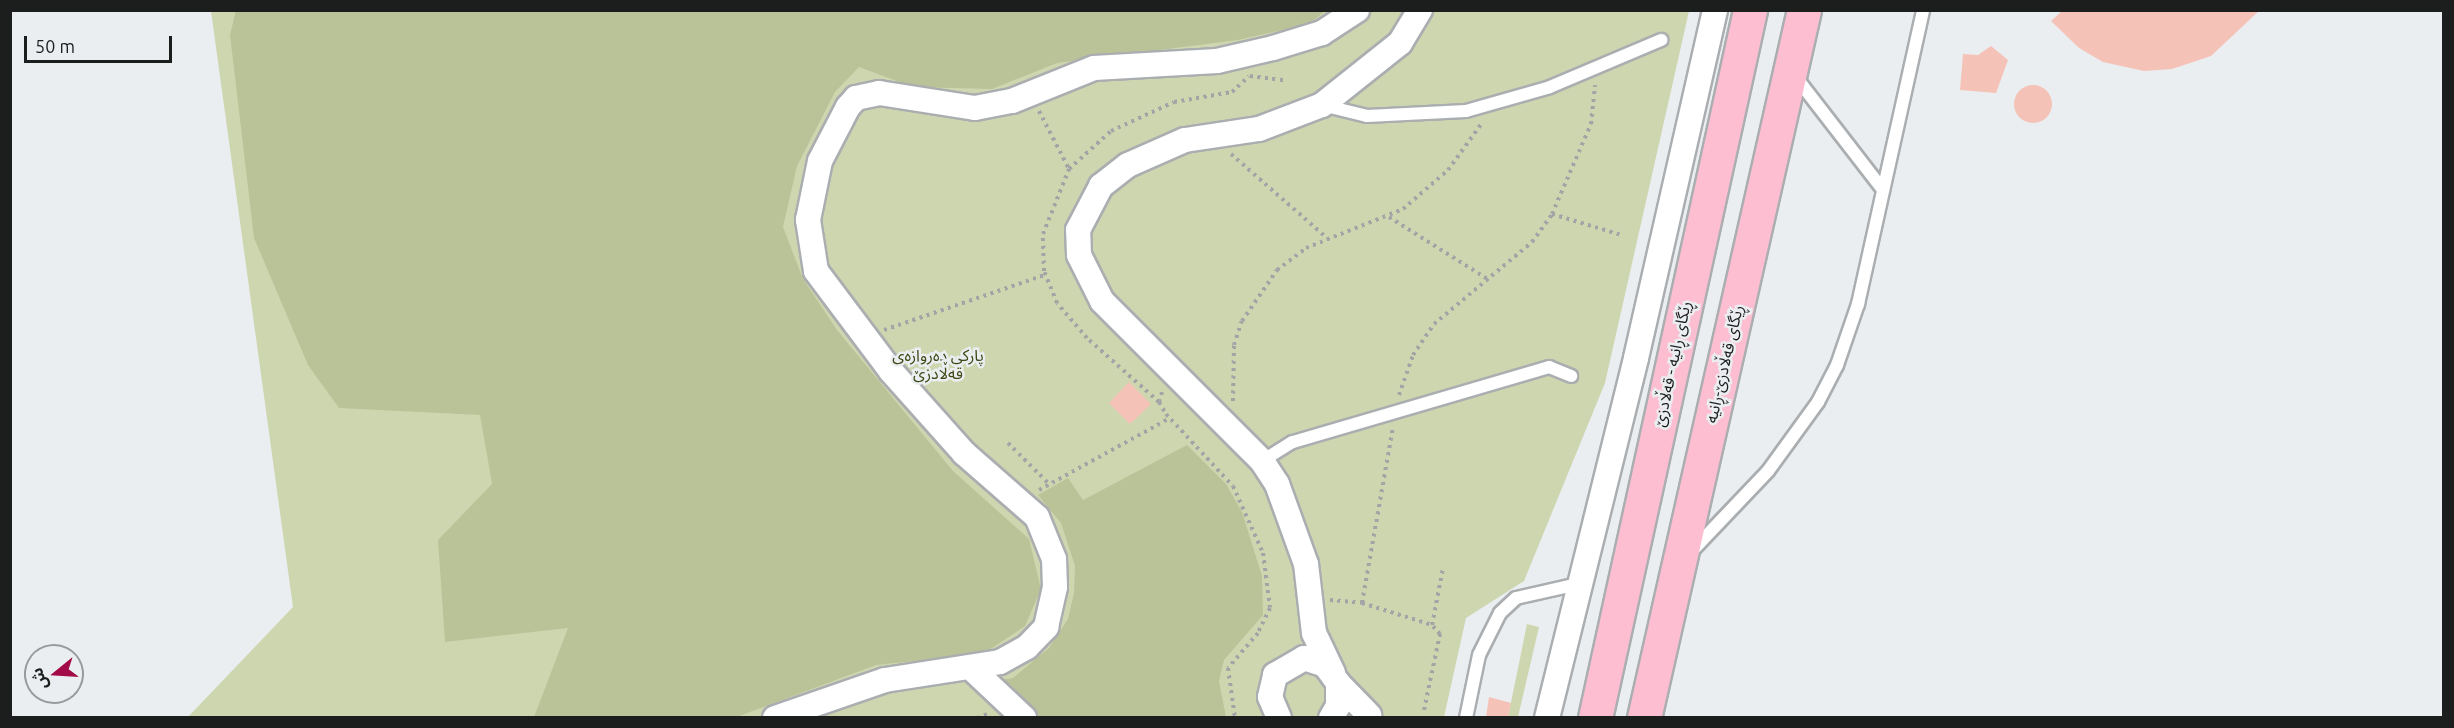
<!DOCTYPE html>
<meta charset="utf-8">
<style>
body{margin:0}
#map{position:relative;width:2454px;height:728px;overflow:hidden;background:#ebeef0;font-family:Ubuntu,"Noto Sans Arabic",sans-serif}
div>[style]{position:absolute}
.green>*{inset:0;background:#ced6b0}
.forest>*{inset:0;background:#bac397}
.building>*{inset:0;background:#f5c2b8}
.round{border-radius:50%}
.path>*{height:4px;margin-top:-2px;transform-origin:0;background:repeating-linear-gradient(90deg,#a2a4a5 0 3px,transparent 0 7.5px)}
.roads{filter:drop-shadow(2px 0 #abaeb0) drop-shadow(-2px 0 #abaeb0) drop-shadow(0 2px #abaeb0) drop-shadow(0 -2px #abaeb0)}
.lane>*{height:12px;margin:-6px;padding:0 6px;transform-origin:6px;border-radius:6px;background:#fff}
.street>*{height:24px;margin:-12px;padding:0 12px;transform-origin:12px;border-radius:12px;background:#fff}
.primary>*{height:33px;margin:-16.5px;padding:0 16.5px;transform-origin:16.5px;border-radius:16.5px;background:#fcbed0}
span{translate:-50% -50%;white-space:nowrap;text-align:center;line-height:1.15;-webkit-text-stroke:5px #ebeef0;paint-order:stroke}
.park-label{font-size:16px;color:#3f4714}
.street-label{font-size:16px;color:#1c1d1d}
.frame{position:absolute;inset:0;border:12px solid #1c1d1d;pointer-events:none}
.north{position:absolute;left:24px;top:644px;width:60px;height:60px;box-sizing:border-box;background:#ebeef0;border:2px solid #989a9c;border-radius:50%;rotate:252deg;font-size:16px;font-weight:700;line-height:24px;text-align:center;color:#1c1d1d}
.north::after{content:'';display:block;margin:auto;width:21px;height:27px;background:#a20a48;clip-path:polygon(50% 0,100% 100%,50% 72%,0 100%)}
.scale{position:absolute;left:24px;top:36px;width:148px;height:27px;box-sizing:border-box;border:3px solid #1c1d1d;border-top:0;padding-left:8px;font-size:18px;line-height:21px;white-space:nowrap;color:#1c1d1d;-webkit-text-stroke:4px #ebeef0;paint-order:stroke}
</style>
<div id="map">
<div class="green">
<div style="clip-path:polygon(211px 11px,1689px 11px,1605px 383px,1524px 581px,1466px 618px,1444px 717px,187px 718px,293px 607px)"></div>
<div style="clip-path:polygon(1527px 624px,1539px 627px,1518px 717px,1508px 717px)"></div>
</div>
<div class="forest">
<div style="clip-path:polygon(236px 10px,1325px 11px,1309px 24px,1238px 40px,1057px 63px,992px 89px,913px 87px,859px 67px,835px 92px,797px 166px,783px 227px,803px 279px,837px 330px,953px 471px,1029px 539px,1041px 589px,1025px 626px,983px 654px,876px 665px,734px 718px,534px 717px,568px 628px,445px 642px,438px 540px,492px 484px,480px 415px,339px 408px,308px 365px,254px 238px,230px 35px)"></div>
<div style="clip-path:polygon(1187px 445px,1226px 484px,1242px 512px,1262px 576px,1263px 615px,1224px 660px,1219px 681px,1226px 717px,1040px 717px,1000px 680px,1013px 678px,1049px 648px,1068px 619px,1074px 593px,1075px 566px,1061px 523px,1038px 495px,1068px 478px,1083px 500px)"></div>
</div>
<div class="building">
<div style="clip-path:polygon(2063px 10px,2153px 12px,2260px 10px,2211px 56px,2172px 69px,2144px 71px,2103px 62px,2079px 48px,2051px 21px)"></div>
<div style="clip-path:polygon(1991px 46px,2008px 60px,1996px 93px,1960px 90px,1963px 54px,1978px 55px)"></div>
<div class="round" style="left:2014px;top:85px;width:38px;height:38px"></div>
<div style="clip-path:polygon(1129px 382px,1151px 404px,1130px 424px,1109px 403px)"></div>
<div style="clip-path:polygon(1489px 697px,1511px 703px,1508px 717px,1486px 717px)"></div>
</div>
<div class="path">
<div style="left:1250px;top:76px;width:34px;rotate:7deg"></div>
<div style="left:1039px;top:111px;width:65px;rotate:62.7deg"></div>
<div style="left:1231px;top:154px;width:128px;rotate:41.2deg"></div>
<div style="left:1552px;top:214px;width:72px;rotate:16.9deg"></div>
<div style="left:1389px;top:217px;width:118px;rotate:32.2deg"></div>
<div style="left:884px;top:330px;width:170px;rotate:-18.9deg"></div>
<div style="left:1162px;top:392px;width:10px;rotate:107deg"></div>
<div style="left:1159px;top:402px;width:14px;rotate:60deg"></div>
<div style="left:1166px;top:414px;width:98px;rotate:47.1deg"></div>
<div style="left:1233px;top:486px;width:73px;rotate:65.9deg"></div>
<div style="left:1263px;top:553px;width:55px;rotate:82.7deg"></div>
<div style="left:1270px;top:608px;width:28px;rotate:116deg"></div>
<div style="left:1258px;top:633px;width:46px;rotate:130.6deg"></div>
<div style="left:1228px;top:668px;width:50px;rotate:82deg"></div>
<div style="left:1399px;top:395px;width:42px;rotate:-70.7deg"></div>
<div style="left:1413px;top:355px;width:37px;rotate:-56deg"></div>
<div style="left:1434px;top:324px;width:128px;rotate:-39.9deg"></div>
<div style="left:1532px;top:242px;width:34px;rotate:-54deg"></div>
<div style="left:1552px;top:214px;width:98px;rotate:-66.6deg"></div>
<div style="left:1591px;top:124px;width:39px;rotate:-84deg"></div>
<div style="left:1233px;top:401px;width:56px;rotate:-89deg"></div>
<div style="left:1234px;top:345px;width:25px;rotate:-72deg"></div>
<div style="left:1242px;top:321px;width:62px;rotate:-55.5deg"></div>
<div style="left:1277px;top:270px;width:36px;rotate:-37deg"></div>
<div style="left:1306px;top:248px;width:105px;rotate:-21.9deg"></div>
<div style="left:1403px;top:209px;width:60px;rotate:-40.9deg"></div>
<div style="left:1448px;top:170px;width:58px;rotate:-54.1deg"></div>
<div style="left:1159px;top:402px;width:96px;rotate:-138.4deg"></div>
<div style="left:1087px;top:338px;width:46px;rotate:-130.6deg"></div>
<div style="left:1057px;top:303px;width:35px;rotate:-112deg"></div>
<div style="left:1044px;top:271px;width:37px;rotate:-92deg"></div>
<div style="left:1043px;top:234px;width:70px;rotate:-68.2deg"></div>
<div style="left:1069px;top:169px;width:57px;rotate:-42.1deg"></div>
<div style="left:1111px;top:131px;width:69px;rotate:-24.7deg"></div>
<div style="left:1174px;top:102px;width:59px;rotate:-9.8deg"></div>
<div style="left:1232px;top:92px;width:23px;rotate:-43deg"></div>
<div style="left:1008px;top:443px;width:58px;rotate:45deg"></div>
<div style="left:1039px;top:490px;width:149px;rotate:-28.8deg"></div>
<div style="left:1330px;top:600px;width:32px;rotate:5deg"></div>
<div style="left:1362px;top:603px;width:73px;rotate:17.4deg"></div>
<div style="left:1362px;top:603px;width:178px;rotate:-80deg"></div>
<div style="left:1424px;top:710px;width:78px;rotate:-78.1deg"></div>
<div style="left:1440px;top:634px;width:12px;rotate:-132deg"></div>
<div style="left:1432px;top:625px;width:58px;rotate:-79.1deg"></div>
<div style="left:977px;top:718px;width:14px;rotate:-21deg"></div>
</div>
<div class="roads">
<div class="lane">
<div style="left:1795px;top:76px;width:144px;rotate:52.3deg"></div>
<div style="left:1322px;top:105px;width:46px;rotate:13.7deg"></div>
<div style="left:1367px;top:116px;width:99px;rotate:-2.9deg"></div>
<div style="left:1466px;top:111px;width:87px;rotate:-15.9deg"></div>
<div style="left:1550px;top:87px;width:121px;rotate:-22.9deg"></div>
<div style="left:1262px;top:461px;width:36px;rotate:-32deg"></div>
<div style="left:1293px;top:442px;width:267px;rotate:-16.3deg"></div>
<div style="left:1549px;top:367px;width:24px;rotate:22deg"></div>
<div style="left:1690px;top:553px;width:113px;rotate:-46.4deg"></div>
<div style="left:1768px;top:471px;width:85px;rotate:-54.1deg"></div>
<div style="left:1818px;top:402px;width:42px;rotate:-62.8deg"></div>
<div style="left:1837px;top:365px;width:65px;rotate:-71deg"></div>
<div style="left:1858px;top:304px;width:301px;rotate:-77.5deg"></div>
<div style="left:1466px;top:718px;width:64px;rotate:-78.3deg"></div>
<div style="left:1479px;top:655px;width:47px;rotate:-63.4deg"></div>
<div style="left:1500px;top:613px;width:22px;rotate:-43deg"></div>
<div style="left:1516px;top:598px;width:64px;rotate:-12.7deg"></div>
</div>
<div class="street">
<div style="left:971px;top:668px;width:73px;rotate:43.3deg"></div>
<div style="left:1333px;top:673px;width:44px;rotate:-115.4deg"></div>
<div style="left:1314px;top:633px;width:69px;rotate:-96.6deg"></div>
<div style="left:1306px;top:564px;width:85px;rotate:-109.9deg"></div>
<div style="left:1277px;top:484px;width:27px;rotate:-123deg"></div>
<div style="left:1262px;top:461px;width:226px;rotate:-135deg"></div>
<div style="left:1102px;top:301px;width:51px;rotate:-116.6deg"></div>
<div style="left:1079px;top:255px;width:25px;rotate:-92deg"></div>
<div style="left:1078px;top:230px;width:50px;rotate:-62.4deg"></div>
<div style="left:1101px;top:186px;width:34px;rotate:-38deg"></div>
<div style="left:1128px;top:165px;width:62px;rotate:-23.7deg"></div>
<div style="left:1185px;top:140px;width:75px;rotate:-8.5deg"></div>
<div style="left:1259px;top:129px;width:67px;rotate:-20.9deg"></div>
<div style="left:1322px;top:105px;width:100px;rotate:-38.5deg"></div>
<div style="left:1400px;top:43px;width:39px;rotate:-59deg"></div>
<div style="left:1338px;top:683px;width:45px;rotate:45.9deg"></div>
<div style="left:775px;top:718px;width:116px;rotate:-19.1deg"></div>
<div style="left:885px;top:680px;width:116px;rotate:-8.9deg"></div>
<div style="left:1000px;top:662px;width:31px;rotate:-29deg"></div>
<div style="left:1027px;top:647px;width:28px;rotate:-46deg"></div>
<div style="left:1046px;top:627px;width:41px;rotate:-77.3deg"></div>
<div style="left:1055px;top:587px;width:28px;rotate:-92deg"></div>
<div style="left:1054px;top:559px;width:45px;rotate:-112deg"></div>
<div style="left:1037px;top:517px;width:97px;rotate:-138.8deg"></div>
<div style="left:964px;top:453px;width:110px;rotate:-131.7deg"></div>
<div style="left:891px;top:371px;width:125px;rotate:-126.9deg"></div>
<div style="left:816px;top:271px;width:52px;rotate:-98.9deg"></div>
<div style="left:808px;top:220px;width:60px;rotate:-78.5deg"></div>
<div style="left:820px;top:161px;width:61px;rotate:-62.6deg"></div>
<div style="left:848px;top:107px;width:12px;rotate:-48deg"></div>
<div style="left:856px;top:98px;width:24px;rotate:-12deg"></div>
<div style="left:879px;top:93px;width:97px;rotate:8.9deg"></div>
<div style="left:975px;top:108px;width:38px;rotate:-11deg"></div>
<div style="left:1012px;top:101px;width:88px;rotate:-21.9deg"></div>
<div style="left:1094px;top:68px;width:123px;rotate:-3.3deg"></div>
<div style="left:1217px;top:61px;width:57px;rotate:-13.1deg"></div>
<div style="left:1273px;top:48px;width:51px;rotate:-17deg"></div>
<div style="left:1322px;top:33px;width:42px;rotate:-33.3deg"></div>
<div style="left:1279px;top:718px;width:23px;rotate:-113deg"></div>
<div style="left:1270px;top:697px;width:23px;rotate:-77deg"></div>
<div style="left:1275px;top:675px;width:34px;rotate:-30deg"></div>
<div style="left:1304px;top:658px;width:22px;rotate:18deg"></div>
<div style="left:1325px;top:665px;width:22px;rotate:54deg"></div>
<div style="left:1338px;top:683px;width:23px;rotate:90deg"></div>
<div style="left:1338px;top:706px;width:14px;rotate:120deg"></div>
<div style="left:1547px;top:718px;width:371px;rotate:-76.1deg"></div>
<div style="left:1636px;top:358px;width:357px;rotate:-77.2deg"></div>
</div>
<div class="primary">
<div style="left:1595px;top:718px;width:725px;rotate:-77.65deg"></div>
<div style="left:1644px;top:718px;width:726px;rotate:-77.27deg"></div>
</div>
</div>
<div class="park-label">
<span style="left:938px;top:364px">پارکی دەروازەی<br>قەڵادزێ</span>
</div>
<div class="street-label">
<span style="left:1672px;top:364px;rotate:-78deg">ڕێگای ڕانیە - قەڵادزێ</span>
<span style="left:1724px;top:364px;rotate:-77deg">ڕێگای قەڵادزێ-ڕانیە</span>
</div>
<div class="frame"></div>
<div class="north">ش</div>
<div class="scale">50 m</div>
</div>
